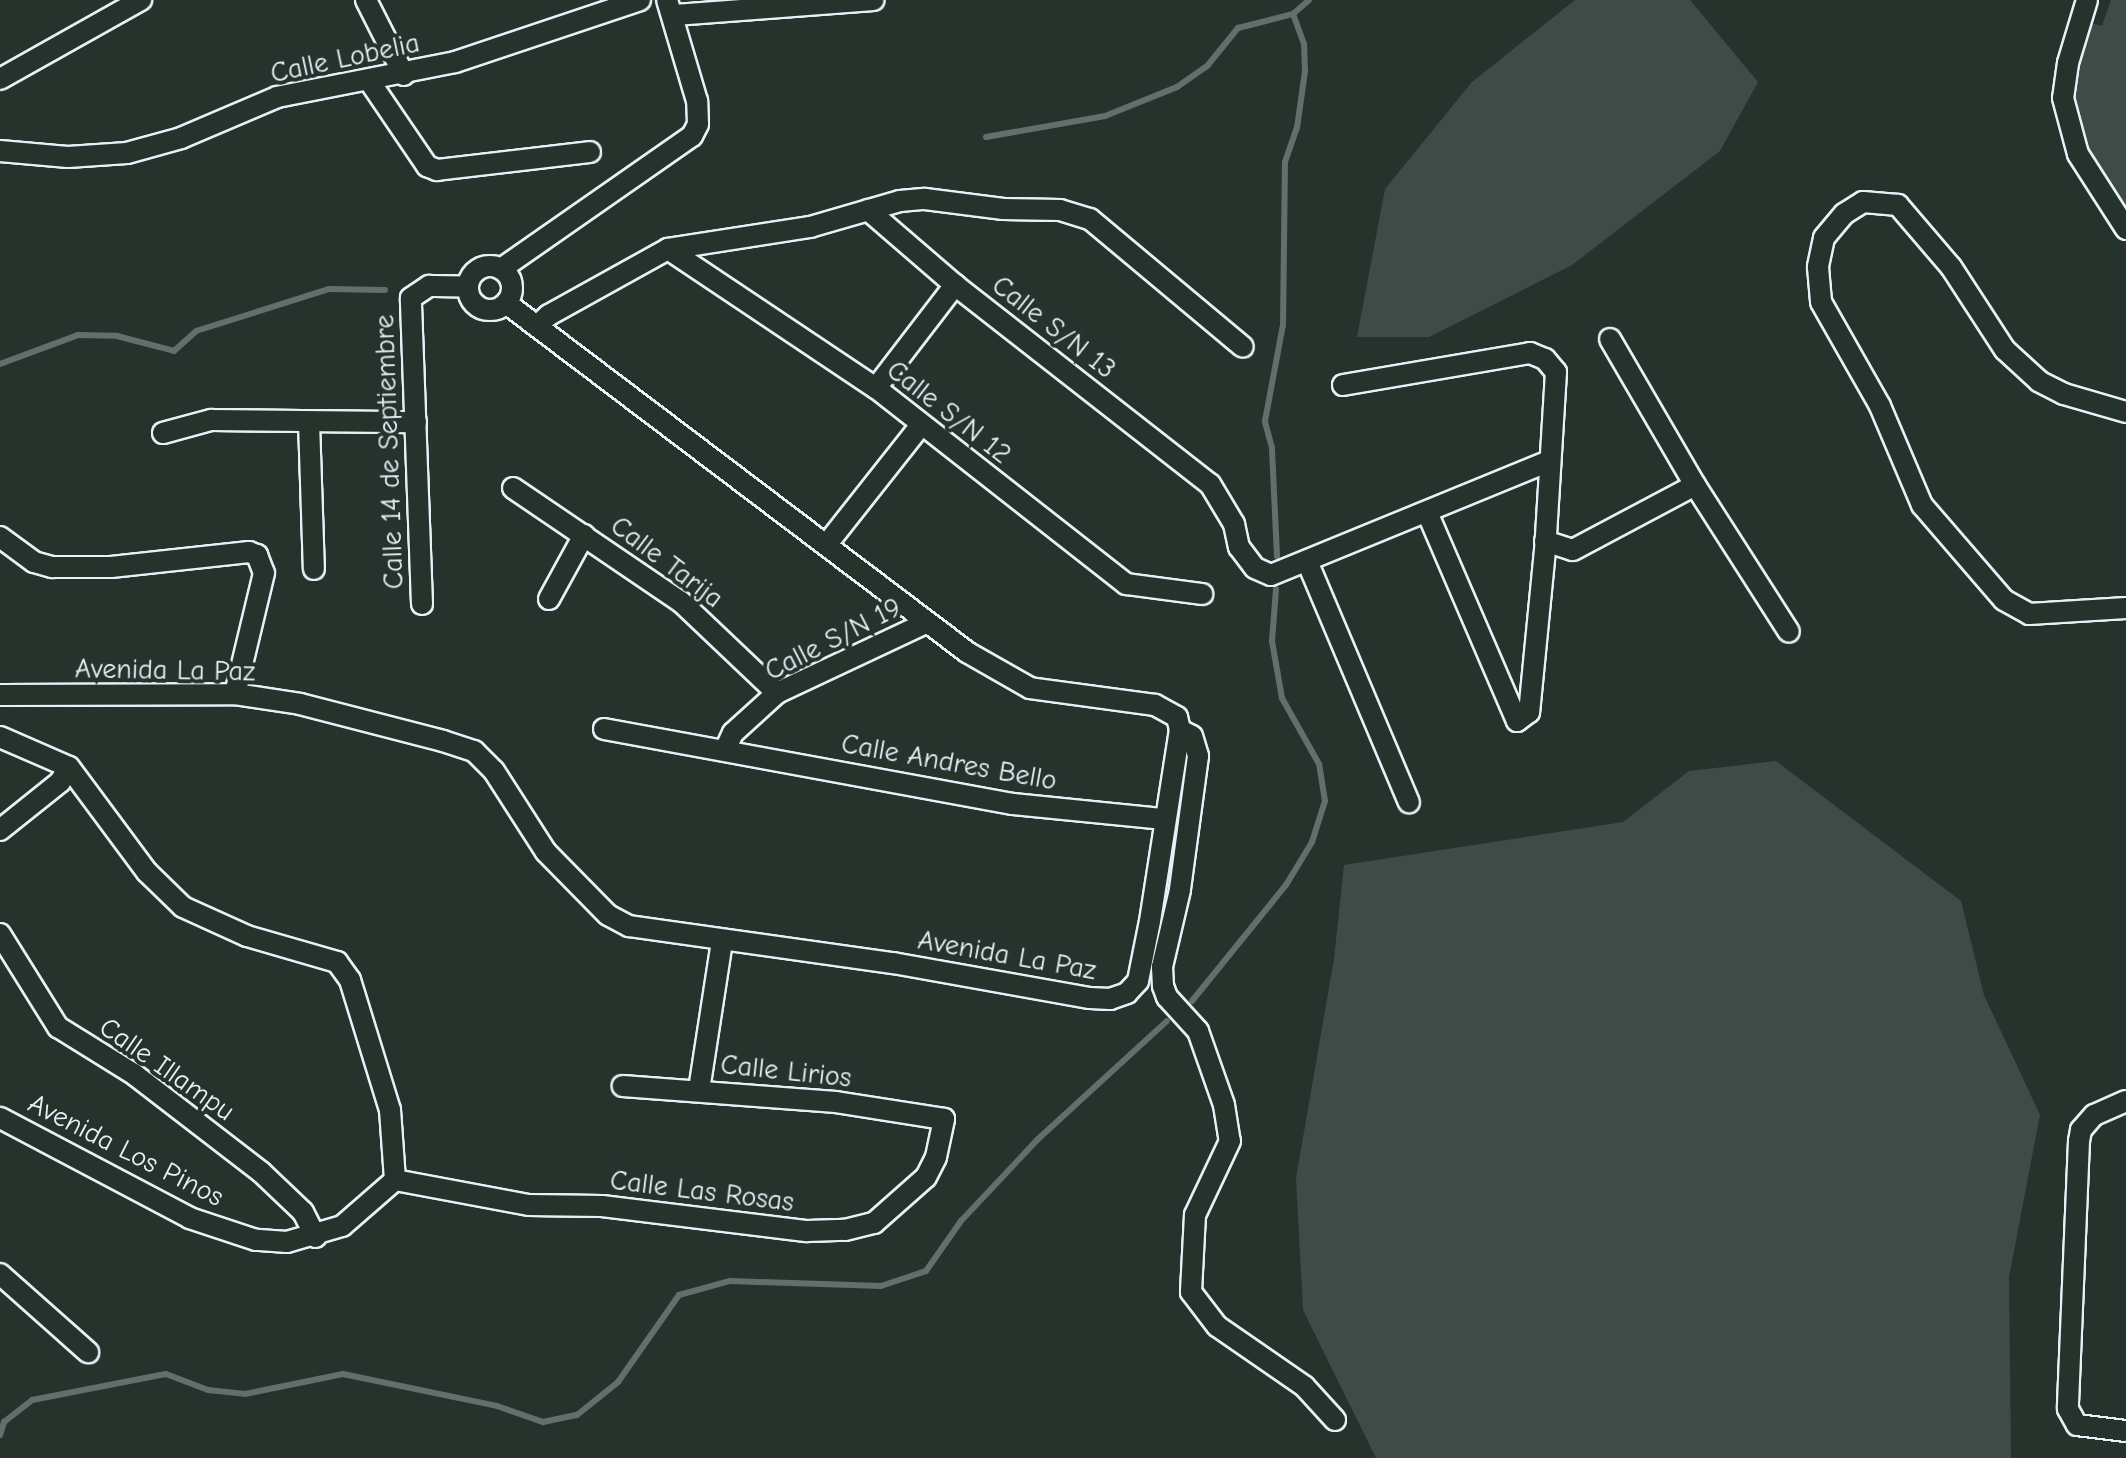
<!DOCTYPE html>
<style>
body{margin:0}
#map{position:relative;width:2126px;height:1458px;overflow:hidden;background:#26332d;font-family:"Comic Neue",sans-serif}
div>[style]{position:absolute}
.green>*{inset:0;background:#3e4b47}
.stream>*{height:6px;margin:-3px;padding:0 3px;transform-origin:3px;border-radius:3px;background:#636f6d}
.roads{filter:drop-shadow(2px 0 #e8f1f8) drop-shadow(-2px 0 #e8f1f8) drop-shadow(0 2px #e8f1f8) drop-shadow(0 -2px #e8f1f8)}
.street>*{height:20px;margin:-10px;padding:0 10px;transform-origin:10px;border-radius:10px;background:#26332d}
.street>.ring{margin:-10px;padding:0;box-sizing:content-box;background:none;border:20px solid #26332d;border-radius:50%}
span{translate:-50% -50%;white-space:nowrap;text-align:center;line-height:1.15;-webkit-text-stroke:8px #26332d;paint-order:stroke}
.street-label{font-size:28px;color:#e8f1f8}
</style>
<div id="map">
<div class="green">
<div style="clip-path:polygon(1575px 0,1690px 0,1758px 82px,1720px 151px,1572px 265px,1429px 337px,1357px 337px,1385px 189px,1472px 82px)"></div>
<div style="clip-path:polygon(2111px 0,2126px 0,2126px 213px,2088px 155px,2069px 103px,2087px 22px,2102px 26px)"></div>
<div style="clip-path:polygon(1776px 761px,1961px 901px,1984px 995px,2040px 1115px,2009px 1277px,2011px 1458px,1376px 1458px,1303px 1310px,1296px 1178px,1334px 959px,1344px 865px,1623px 822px,1689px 771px)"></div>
</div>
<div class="stream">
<div style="left:986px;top:137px;width:121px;rotate:-10deg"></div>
<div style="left:1105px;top:116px;width:78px;rotate:-21.9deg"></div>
<div style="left:1177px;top:87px;width:38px;rotate:-35deg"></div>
<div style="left:1208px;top:65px;width:48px;rotate:-51deg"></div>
<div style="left:1238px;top:28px;width:57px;rotate:-14.3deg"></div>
<div style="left:1293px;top:14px;width:21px;rotate:-41deg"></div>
<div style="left:0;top:364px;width:83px;rotate:-20.4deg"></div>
<div style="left:78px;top:335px;width:39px;rotate:1deg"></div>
<div style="left:117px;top:336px;width:59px;rotate:14.7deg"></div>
<div style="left:174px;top:351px;width:30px;rotate:-42deg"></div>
<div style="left:196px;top:331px;width:139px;rotate:-17.5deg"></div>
<div style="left:329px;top:289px;width:56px;rotate:1deg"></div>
<div style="left:1277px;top:556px;width:108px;rotate:-92.7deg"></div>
<div style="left:1272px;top:448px;width:28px;rotate:-105deg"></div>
<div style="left:1265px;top:421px;width:98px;rotate:-79.4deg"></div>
<div style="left:1283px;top:325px;width:163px;rotate:-89.3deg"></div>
<div style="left:1285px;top:162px;width:36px;rotate:-71deg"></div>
<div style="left:1297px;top:128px;width:58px;rotate:-82deg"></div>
<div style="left:1305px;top:71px;width:27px;rotate:-92deg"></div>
<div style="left:1304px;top:44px;width:32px;rotate:-110deg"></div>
<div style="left:1192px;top:1001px;width:149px;rotate:-51deg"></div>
<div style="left:1286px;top:885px;width:50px;rotate:-58.8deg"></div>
<div style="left:1312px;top:842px;width:43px;rotate:-72.4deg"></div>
<div style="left:1325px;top:801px;width:37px;rotate:-99deg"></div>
<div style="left:1319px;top:764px;width:76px;rotate:-119.3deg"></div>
<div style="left:1282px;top:698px;width:58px;rotate:-100deg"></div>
<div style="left:1272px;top:641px;width:52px;rotate:-85.6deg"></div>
<div style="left:0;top:1435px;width:14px;rotate:-73deg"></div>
<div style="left:4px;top:1422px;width:36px;rotate:-38deg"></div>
<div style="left:32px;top:1400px;width:136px;rotate:-11deg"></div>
<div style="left:166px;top:1374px;width:45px;rotate:20.9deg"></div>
<div style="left:208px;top:1390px;width:37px;rotate:6deg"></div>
<div style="left:245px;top:1394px;width:100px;rotate:-11.5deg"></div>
<div style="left:343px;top:1374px;width:157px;rotate:11.7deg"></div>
<div style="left:497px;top:1406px;width:49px;rotate:19.2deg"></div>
<div style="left:543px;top:1422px;width:35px;rotate:-12deg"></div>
<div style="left:577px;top:1415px;width:53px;rotate:-38.8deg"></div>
<div style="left:618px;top:1382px;width:106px;rotate:-55deg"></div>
<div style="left:679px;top:1295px;width:53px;rotate:-15.4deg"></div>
<div style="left:730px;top:1281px;width:151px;rotate:1.9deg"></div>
<div style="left:881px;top:1286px;width:47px;rotate:-18.4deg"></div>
<div style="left:926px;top:1271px;width:61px;rotate:-55deg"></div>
<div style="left:961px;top:1221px;width:111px;rotate:-46.8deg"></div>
<div style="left:1037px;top:1140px;width:176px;rotate:-42.5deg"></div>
</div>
<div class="roads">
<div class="street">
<div style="left:366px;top:0;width:84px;rotate:63.1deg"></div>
<div style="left:2087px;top:0;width:66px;rotate:106.8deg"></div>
<div style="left:2068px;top:63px;width:35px;rotate:98deg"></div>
<div style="left:2063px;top:98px;width:58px;rotate:75deg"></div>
<div style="left:2078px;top:154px;width:89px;rotate:57.4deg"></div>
<div style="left:675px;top:15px;width:199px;rotate:-4.3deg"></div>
<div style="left:0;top:79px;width:162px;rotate:-29.3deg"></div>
<div style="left:370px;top:82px;width:102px;rotate:55.8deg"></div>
<div style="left:427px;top:166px;width:11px;rotate:22deg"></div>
<div style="left:437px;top:170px;width:154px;rotate:-6.7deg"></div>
<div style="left:0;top:151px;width:68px;rotate:5deg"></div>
<div style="left:68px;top:157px;width:59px;rotate:-3.9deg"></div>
<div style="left:127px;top:153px;width:56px;rotate:-15.5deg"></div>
<div style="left:181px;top:138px;width:104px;rotate:-23.1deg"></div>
<div style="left:277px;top:97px;width:181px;rotate:-11.1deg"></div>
<div style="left:455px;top:62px;width:195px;rotate:-18.5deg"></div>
<div style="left:868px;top:210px;width:115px;rotate:40.8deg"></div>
<div style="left:955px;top:285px;width:323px;rotate:38deg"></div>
<div style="left:1210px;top:484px;width:47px;rotate:59deg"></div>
<div style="left:1234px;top:524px;width:24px;rotate:78deg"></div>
<div style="left:1239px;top:547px;width:26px;rotate:53deg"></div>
<div style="left:1255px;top:568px;width:17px;rotate:24deg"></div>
<div style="left:1271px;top:575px;width:300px;rotate:-22.3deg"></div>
<div style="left:668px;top:249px;width:250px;rotate:33.8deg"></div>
<div style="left:876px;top:388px;width:318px;rotate:38.1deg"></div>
<div style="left:1126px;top:584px;width:77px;rotate:7.5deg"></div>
<div class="ring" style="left:468px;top:266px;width:24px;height:24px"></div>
<div style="left:501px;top:269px;width:233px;rotate:-34.9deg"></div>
<div style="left:692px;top:136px;width:13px;rotate:-63deg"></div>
<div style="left:698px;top:124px;width:23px;rotate:-92deg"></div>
<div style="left:697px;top:101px;width:105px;rotate:-106.5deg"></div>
<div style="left:537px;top:326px;width:16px;rotate:-43deg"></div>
<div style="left:549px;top:315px;width:136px;rotate:-29deg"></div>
<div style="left:668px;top:249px;width:144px;rotate:-8.8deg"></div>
<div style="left:810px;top:227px;width:94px;rotate:-16.1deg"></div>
<div style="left:900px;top:201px;width:25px;rotate:-5deg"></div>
<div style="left:925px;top:199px;width:79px;rotate:7.3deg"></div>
<div style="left:1003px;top:209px;width:57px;rotate:1deg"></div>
<div style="left:1060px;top:210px;width:31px;rotate:17deg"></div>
<div style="left:1090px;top:219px;width:199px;rotate:39.9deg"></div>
<div style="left:1610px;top:339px;width:169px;rotate:59.8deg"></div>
<div style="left:1695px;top:485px;width:174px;rotate:57.4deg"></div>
<div style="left:1343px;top:385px;width:190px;rotate:-9.7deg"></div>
<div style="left:1530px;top:353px;width:16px;rotate:22deg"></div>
<div style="left:1545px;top:359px;width:17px;rotate:50deg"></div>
<div style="left:1556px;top:372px;width:178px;rotate:93.5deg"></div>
<div style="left:1545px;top:550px;width:163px;rotate:95.6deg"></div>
<div style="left:1529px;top:712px;width:15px;rotate:143deg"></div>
<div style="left:1517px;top:721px;width:228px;rotate:-113.3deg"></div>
<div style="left:876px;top:388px;width:130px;rotate:-52.5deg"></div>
<div style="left:2126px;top:412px;width:65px;rotate:-163.8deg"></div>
<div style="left:2064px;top:394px;width:28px;rotate:-153deg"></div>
<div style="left:2039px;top:381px;width:46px;rotate:-137.6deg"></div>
<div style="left:2005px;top:350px;width:99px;rotate:-123deg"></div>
<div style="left:1951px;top:267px;width:82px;rotate:-130.5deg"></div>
<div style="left:1898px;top:205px;width:35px;rotate:-175deg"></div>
<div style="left:1863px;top:202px;width:22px;rotate:148deg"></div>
<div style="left:1844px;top:214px;width:31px;rotate:130deg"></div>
<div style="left:1824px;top:238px;width:30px;rotate:102deg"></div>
<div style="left:1818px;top:267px;width:35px;rotate:85deg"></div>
<div style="left:1821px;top:302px;width:120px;rotate:60.4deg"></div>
<div style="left:1880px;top:406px;width:108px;rotate:67deg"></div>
<div style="left:1922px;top:505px;width:125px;rotate:49.2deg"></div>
<div style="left:2004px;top:600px;width:29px;rotate:29deg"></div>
<div style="left:2029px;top:614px;width:97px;rotate:-3.5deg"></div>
<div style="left:309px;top:422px;width:147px;rotate:88.1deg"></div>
<div style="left:163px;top:433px;width:50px;rotate:-15.2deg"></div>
<div style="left:211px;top:420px;width:205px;rotate:0.6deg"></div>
<div style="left:513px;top:488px;width:203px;rotate:34.2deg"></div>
<div style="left:681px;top:602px;width:132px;rotate:43.5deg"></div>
<div style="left:0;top:537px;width:42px;rotate:36.3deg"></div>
<div style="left:34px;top:562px;width:19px;rotate:16deg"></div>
<div style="left:52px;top:567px;width:59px"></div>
<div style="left:111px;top:567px;width:139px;rotate:-6.2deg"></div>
<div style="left:249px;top:552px;width:9px;rotate:21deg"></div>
<div style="left:257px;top:555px;width:19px;rotate:69deg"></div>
<div style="left:264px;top:573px;width:124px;rotate:103.5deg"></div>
<div style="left:1545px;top:541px;width:29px;rotate:18deg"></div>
<div style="left:1573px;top:550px;width:138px;rotate:-28deg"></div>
<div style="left:827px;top:544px;width:152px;rotate:-51.7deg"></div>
<div style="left:1307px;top:561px;width:262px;rotate:67.1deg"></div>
<div style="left:549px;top:599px;width:73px;rotate:-61.3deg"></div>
<div style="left:422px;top:604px;width:306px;rotate:-92.1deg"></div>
<div style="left:411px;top:298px;width:22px;rotate:-34deg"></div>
<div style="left:429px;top:286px;width:39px;rotate:1deg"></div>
<div style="left:0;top:695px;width:235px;rotate:-0.2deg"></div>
<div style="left:235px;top:694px;width:66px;rotate:8.7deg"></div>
<div style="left:300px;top:704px;width:148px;rotate:14.5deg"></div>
<div style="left:443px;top:741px;width:33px;rotate:18deg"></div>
<div style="left:474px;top:751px;width:28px;rotate:45deg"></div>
<div style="left:494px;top:771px;width:96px;rotate:57.3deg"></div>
<div style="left:546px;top:852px;width:88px;rotate:45.5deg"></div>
<div style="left:608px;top:915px;width:24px;rotate:28deg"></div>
<div style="left:629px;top:926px;width:267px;rotate:8deg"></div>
<div style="left:893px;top:963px;width:200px;rotate:10.1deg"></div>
<div style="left:1090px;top:998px;width:20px;rotate:3deg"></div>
<div style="left:1110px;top:999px;width:18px;rotate:-19deg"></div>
<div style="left:1127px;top:993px;width:16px;rotate:-47deg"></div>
<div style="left:1138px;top:981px;width:61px;rotate:-78.7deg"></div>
<div style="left:1150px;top:921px;width:193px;rotate:-81.1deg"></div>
<div style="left:1180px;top:730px;width:13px;rotate:-103deg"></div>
<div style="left:1177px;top:717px;width:25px;rotate:-151deg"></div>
<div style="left:1155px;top:705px;width:126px;rotate:-172.3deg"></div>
<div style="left:1030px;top:688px;width:73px;rotate:-150.3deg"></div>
<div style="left:967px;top:652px;width:578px;rotate:-142.87deg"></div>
<div style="left:604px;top:729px;width:416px;rotate:10.4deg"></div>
<div style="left:1013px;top:804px;width:152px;rotate:5.7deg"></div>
<div style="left:1180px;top:730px;width:13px;rotate:27deg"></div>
<div style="left:1192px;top:736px;width:21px;rotate:73deg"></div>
<div style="left:1198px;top:756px;width:135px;rotate:97.7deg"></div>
<div style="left:1180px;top:890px;width:79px;rotate:103.2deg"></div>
<div style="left:1162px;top:967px;width:19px;rotate:87deg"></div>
<div style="left:1163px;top:986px;width:12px;rotate:70deg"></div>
<div style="left:1167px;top:997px;width:46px;rotate:47.6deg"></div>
<div style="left:1198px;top:1031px;width:78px;rotate:70.6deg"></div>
<div style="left:1224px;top:1105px;width:36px;rotate:81deg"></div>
<div style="left:1230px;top:1141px;width:82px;rotate:115.3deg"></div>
<div style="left:1195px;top:1215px;width:77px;rotate:93deg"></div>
<div style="left:1191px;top:1292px;width:43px;rotate:52.6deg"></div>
<div style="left:1217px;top:1326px;width:106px;rotate:34.6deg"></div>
<div style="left:1304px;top:1386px;width:46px;rotate:47.6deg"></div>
<div style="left:0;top:737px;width:75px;rotate:23.5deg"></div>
<div style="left:69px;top:767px;width:131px;rotate:53.4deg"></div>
<div style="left:147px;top:872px;width:50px;rotate:44.2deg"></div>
<div style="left:183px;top:907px;width:70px;rotate:24.4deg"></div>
<div style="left:247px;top:936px;width:94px;rotate:16.1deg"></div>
<div style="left:337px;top:962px;width:22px;rotate:54deg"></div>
<div style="left:350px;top:980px;width:136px;rotate:72.9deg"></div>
<div style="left:390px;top:1110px;width:70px;rotate:85.9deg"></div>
<div style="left:395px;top:1180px;width:70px;rotate:139deg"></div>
<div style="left:342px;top:1226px;width:57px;rotate:163.8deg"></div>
<div style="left:287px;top:1242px;width:31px;rotate:-176deg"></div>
<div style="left:256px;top:1240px;width:70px;rotate:-161.6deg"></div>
<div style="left:190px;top:1218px;width:215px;rotate:-152.2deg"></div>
<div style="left:725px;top:750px;width:19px;rotate:-65deg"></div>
<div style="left:733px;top:733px;width:59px;rotate:-42.3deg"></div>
<div style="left:777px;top:693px;width:165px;rotate:-25.2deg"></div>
<div style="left:0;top:830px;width:77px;rotate:-38.7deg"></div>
<div style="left:60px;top:782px;width:17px;rotate:-59deg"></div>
<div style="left:0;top:934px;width:110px;rotate:58.1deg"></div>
<div style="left:58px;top:1027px;width:91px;rotate:31.9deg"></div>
<div style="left:135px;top:1075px;width:159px;rotate:37.6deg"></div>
<div style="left:261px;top:1172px;width:58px;rotate:43.6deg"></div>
<div style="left:303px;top:1212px;width:28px;rotate:63deg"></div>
<div style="left:699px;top:1090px;width:150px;rotate:-81.2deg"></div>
<div style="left:2126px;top:1101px;width:35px;rotate:156deg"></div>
<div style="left:2094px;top:1115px;width:20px;rotate:131deg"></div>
<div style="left:2081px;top:1130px;width:11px;rotate:100deg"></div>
<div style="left:2079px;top:1141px;width:268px;rotate:92.4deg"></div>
<div style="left:2068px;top:1409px;width:18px;rotate:61deg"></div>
<div style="left:2077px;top:1425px;width:49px;rotate:7deg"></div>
<div style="left:395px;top:1180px;width:136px;rotate:10.6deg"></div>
<div style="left:529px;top:1205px;width:73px;rotate:0.8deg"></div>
<div style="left:602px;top:1206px;width:207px;rotate:7deg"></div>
<div style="left:807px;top:1231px;width:38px;rotate:-2deg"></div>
<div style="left:845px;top:1230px;width:30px;rotate:-14deg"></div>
<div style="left:874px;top:1223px;width:69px;rotate:-41.5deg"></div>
<div style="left:926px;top:1177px;width:22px;rotate:-63deg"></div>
<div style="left:936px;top:1157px;width:39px;rotate:-78deg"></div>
<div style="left:944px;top:1119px;width:109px;rotate:-171.1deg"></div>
<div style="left:836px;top:1102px;width:214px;rotate:-175.7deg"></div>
<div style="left:0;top:1274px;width:118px;rotate:41.6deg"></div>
</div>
</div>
<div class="street-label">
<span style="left:345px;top:58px;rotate:-12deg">Calle Lobelia</span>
<span style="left:1054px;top:327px;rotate:38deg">Calle S/N 13</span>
<span style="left:949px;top:412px;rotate:38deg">Calle S/N 12</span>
<span style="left:389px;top:452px;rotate:-92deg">Calle 14 de Septiembre</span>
<span style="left:667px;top:562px;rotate:37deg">Calle Tarija</span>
<span style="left:833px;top:639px;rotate:-27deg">Calle S/N 19</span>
<span style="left:165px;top:670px;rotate:1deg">Avenida La Paz</span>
<span style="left:949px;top:762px;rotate:10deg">Calle Andres Bello</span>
<span style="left:1007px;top:955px;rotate:10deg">Avenida La Paz</span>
<span style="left:167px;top:1069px;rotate:35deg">Calle Illampu</span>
<span style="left:786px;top:1071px;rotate:6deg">Calle Lirios</span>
<span style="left:126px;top:1150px;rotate:27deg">Avenida Los Pinos</span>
<span style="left:702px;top:1191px;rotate:7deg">Calle Las Rosas</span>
</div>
</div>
